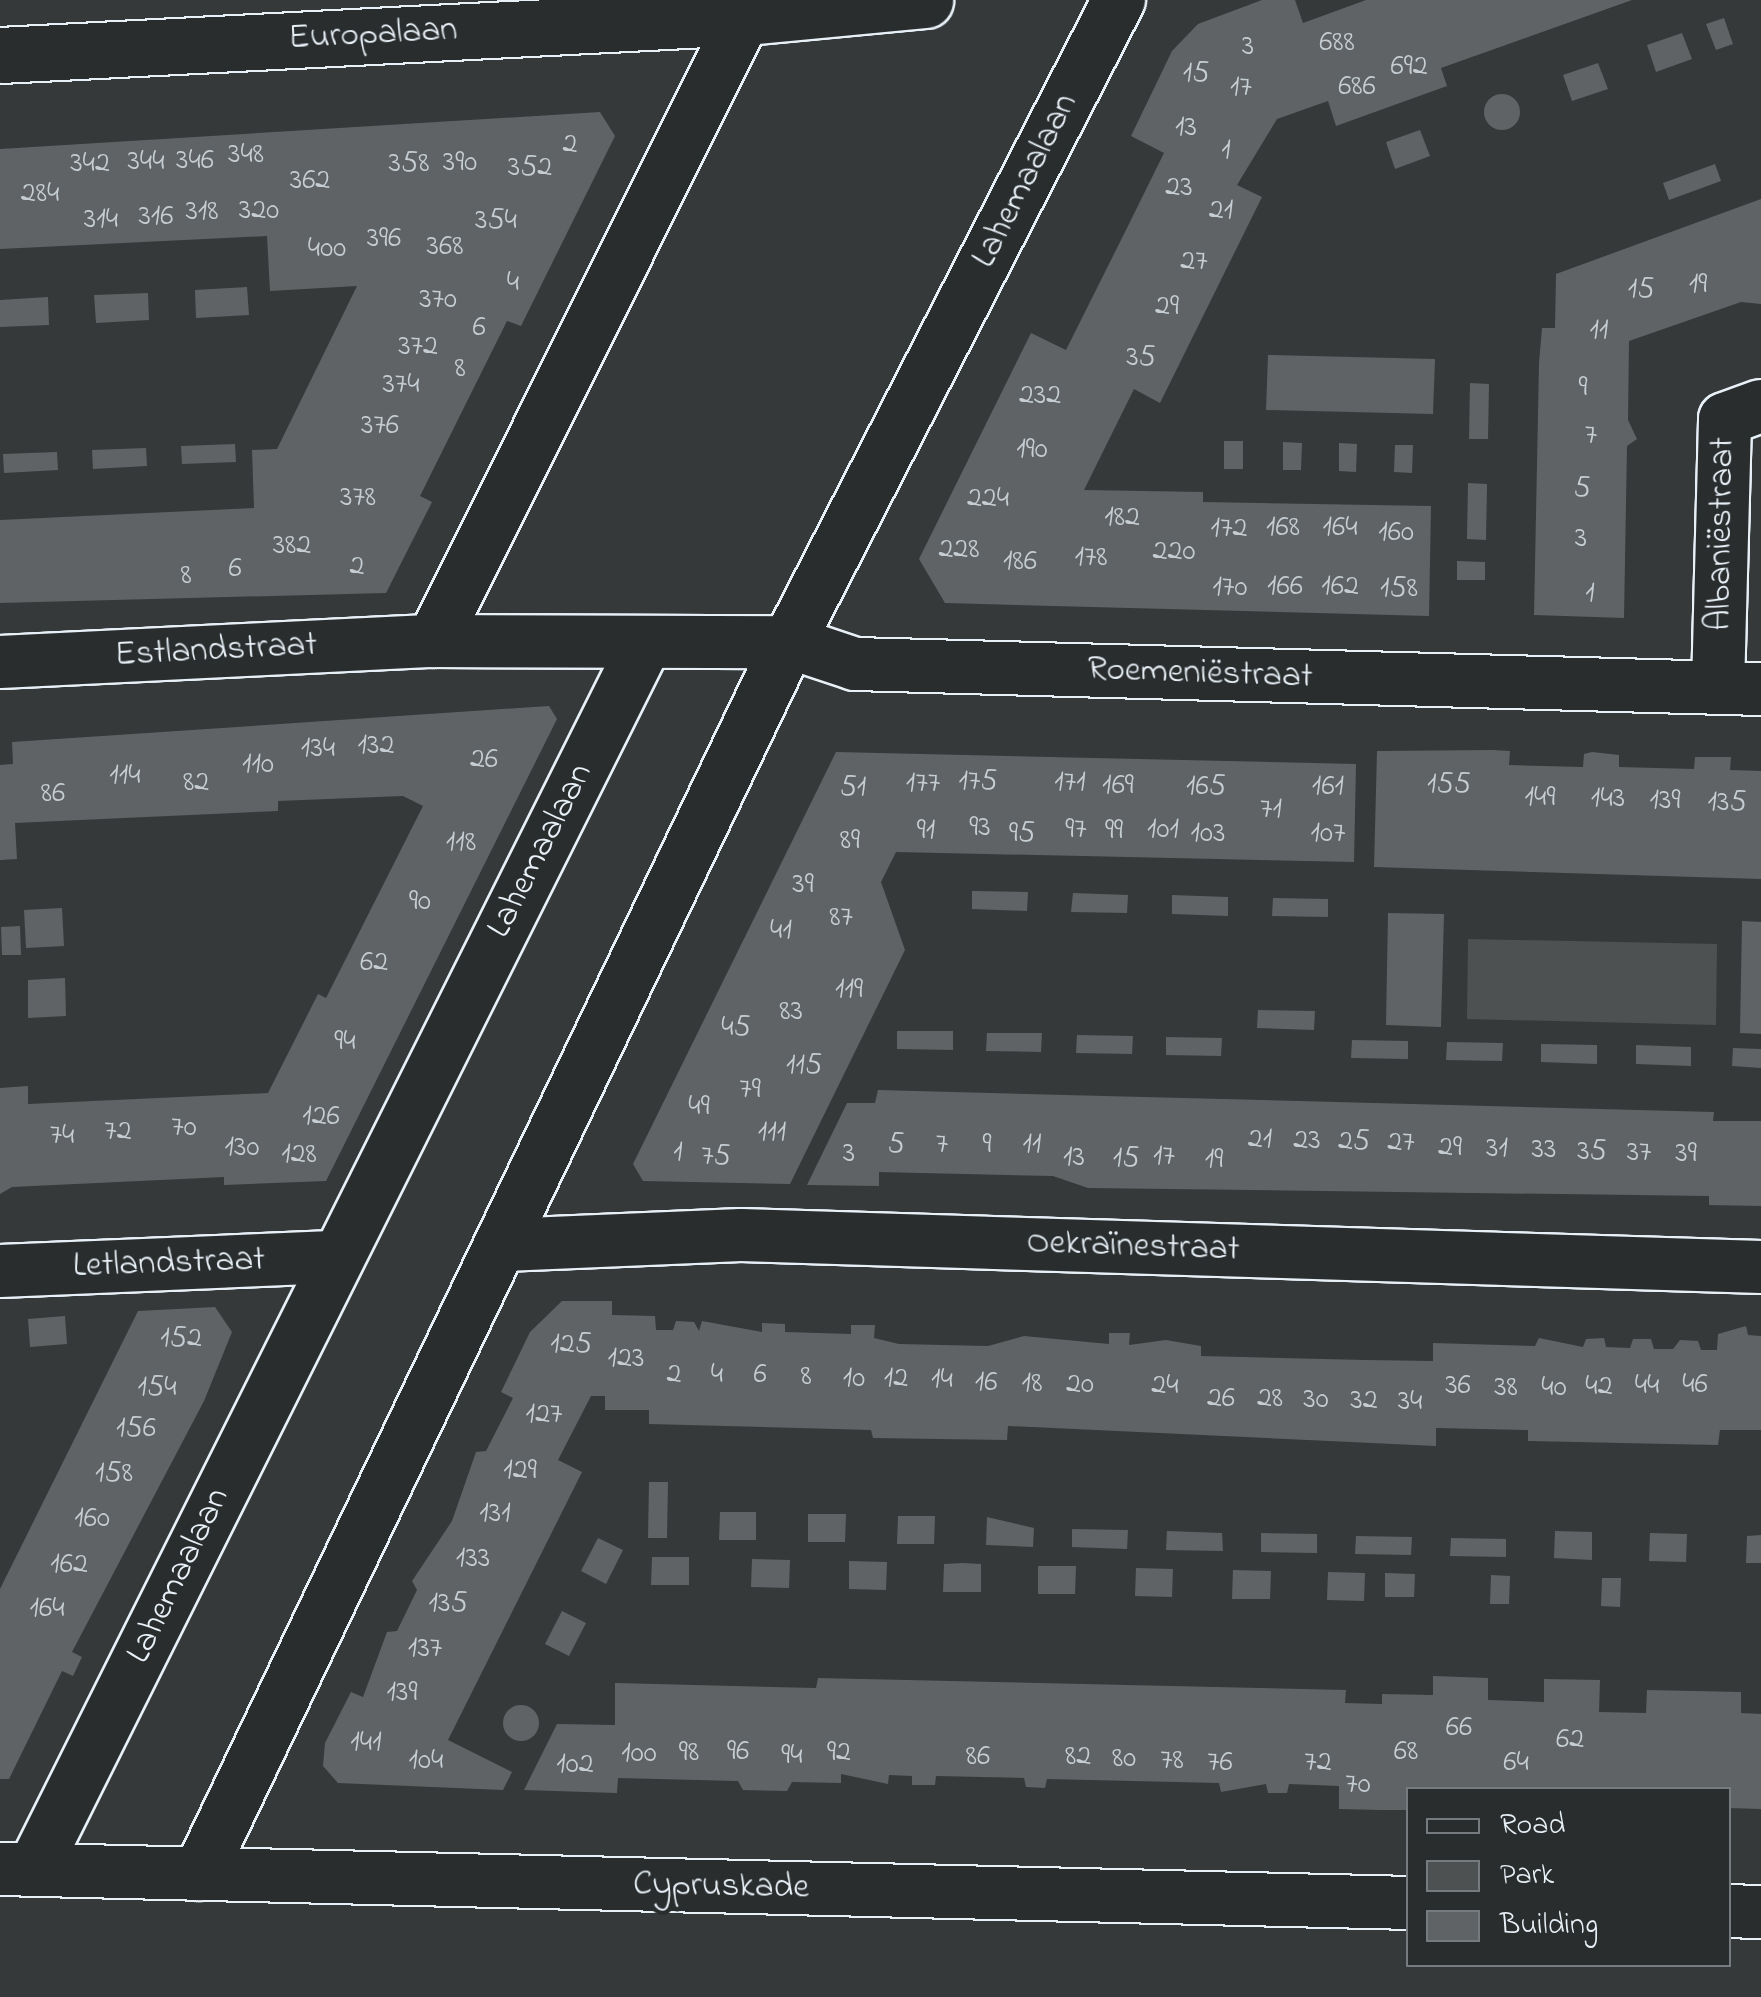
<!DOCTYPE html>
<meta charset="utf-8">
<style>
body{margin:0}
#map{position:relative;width:1761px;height:1997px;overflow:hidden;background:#35393a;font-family:"Indie Flower",sans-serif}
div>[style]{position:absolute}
.green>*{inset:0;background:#4d5152}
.building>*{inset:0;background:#5f6365}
.round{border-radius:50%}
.roads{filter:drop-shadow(2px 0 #e8f1f8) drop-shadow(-2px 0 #e8f1f8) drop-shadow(0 2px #e8f1f8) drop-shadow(0 -2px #e8f1f8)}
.minor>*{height:52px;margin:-26px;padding:0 26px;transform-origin:26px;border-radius:26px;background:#2a2d2e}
.tertiary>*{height:55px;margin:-27.5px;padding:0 27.5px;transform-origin:27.5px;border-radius:27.5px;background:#2a2d2e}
span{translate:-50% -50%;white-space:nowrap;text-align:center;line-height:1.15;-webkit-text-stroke:9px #2a2d2e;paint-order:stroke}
.number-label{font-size:30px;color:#c6ced3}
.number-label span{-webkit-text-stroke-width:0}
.street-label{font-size:35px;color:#e8f1f8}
.legend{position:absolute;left:1406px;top:1787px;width:325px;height:180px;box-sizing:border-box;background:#2a2d2e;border:2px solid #767b7f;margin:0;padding:12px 18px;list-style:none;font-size:30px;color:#e8f1f8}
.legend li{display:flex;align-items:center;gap:20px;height:50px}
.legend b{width:50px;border:2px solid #767b7f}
</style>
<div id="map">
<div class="green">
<div style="clip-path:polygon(1468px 939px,1717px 944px,1716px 1025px,1467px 1019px)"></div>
</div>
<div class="building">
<div style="clip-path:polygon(1262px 0,1295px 0,1303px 23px,1366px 0,1632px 0,1441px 68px,1447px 86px,1336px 126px,1328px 101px,1277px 119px,1237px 185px,1262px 197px,1160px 403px,1134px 389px,1084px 490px,1203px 492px,1203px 502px,1431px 506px,1429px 616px,945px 603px,919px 559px,1031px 333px,1066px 350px,1124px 234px,1164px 153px,1131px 136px,1172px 51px,1198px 24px)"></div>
<div style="clip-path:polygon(1724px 18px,1733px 44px,1716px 50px,1706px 24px)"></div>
<div style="clip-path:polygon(1682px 33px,1692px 59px,1656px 72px,1647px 45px)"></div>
<div style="clip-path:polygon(1598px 63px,1608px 89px,1572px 101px,1563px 75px)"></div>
<div class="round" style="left:1484px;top:94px;width:36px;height:36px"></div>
<div style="clip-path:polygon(600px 112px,615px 136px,521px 326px,507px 321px,420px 496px,432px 502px,386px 593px,0 603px,0 520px,254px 508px,252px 450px,277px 449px,357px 286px,270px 291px,267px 236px,0 249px,0 149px)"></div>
<div style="clip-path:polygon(1420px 130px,1430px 156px,1395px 169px,1386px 142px)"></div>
<div style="clip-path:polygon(1715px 164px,1721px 181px,1669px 200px,1663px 183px)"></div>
<div style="clip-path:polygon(1761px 199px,1761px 304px,1741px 302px,1629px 341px,1628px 420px,1637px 439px,1627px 446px,1624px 618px,1534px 615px,1539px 363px,1542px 328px,1555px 328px,1556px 274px)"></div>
<div style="clip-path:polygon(247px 287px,249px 315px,196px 318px,195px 290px)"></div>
<div style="clip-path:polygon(148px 293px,149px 320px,96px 323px,94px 295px)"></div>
<div style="clip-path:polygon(48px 297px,49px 325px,0 327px,0 300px)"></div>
<div style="clip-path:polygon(1268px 355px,1435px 359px,1433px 414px,1266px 410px)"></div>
<div style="clip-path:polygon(1470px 383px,1489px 384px,1488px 439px,1469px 439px)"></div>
<div style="clip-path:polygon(1224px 441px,1243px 441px,1243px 469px,1224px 469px)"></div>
<div style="clip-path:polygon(1283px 442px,1302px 443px,1301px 470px,1283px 470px)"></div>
<div style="clip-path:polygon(1339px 443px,1357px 444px,1356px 472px,1339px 471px)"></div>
<div style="clip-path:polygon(235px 444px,236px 462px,182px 464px,181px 446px)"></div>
<div style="clip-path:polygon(1395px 445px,1413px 445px,1412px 473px,1394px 472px)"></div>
<div style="clip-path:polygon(146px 448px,147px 466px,93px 469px,92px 450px)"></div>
<div style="clip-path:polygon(57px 452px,58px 470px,4px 473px,3px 454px)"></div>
<div style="clip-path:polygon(1468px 483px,1487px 484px,1486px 540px,1467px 539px)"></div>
<div style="clip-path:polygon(1457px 561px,1485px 562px,1485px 580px,1457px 580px)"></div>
<div style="clip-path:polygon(549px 706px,557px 719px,326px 1181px,224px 1185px,224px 1177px,12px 1187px,0 1194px,0 1088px,28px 1086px,28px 1104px,268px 1093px,318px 994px,326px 998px,423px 806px,403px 796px,278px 801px,278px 811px,15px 823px,17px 859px,0 860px,0 765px,13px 764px,12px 742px)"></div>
<div style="clip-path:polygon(1493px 750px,1510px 751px,1509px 765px,1583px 767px,1584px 754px,1592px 752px,1619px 755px,1619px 767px,1694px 769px,1695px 757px,1731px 757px,1730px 770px,1761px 771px,1761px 879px,1374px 867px,1377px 751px)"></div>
<div style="clip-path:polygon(836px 752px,1356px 764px,1354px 862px,896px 852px,881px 882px,905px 950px,790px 1184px,643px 1181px,633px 1164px)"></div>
<div style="clip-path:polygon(972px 891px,1028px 892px,1027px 911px,972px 909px)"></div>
<div style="clip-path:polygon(1073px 893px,1128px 895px,1127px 913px,1071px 912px)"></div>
<div style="clip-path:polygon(1172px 895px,1228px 897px,1228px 916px,1172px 914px)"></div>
<div style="clip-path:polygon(1273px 898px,1328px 899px,1328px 917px,1272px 916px)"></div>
<div style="clip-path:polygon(62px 908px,64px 946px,26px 948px,24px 910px)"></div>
<div style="clip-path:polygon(1388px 913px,1444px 914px,1441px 1027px,1386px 1025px)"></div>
<div style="clip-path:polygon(1742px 921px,1761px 922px,1761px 1034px,1740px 1033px)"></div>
<div style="clip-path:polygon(20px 926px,21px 955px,2px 955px,1px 927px)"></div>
<div style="clip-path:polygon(65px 978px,66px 1016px,28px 1018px,28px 980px)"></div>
<div style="clip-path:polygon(1258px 1010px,1315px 1011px,1314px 1030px,1257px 1028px)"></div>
<div style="clip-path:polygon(897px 1031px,953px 1031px,953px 1050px,897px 1049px)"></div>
<div style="clip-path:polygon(987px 1033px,1042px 1033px,1041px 1052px,986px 1051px)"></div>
<div style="clip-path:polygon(1077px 1035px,1133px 1036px,1132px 1054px,1076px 1053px)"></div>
<div style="clip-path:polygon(1166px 1037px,1222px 1038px,1221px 1056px,1166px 1055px)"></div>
<div style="clip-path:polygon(1352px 1040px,1408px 1041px,1408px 1059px,1351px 1058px)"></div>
<div style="clip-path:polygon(1447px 1042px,1503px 1043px,1502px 1061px,1446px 1060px)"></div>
<div style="clip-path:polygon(1541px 1044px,1597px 1045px,1597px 1064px,1541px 1062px)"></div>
<div style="clip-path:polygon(1636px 1045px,1691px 1047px,1691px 1066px,1636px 1064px)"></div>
<div style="clip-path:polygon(1733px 1048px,1761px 1049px,1761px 1068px,1732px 1066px)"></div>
<div style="clip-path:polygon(878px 1090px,1714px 1112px,1713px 1121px,1761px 1121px,1761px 1206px,1709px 1205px,1709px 1196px,1088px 1188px,1053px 1176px,879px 1172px,879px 1186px,807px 1185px,847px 1103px,875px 1103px)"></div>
<div style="clip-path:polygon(562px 1301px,612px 1301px,612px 1315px,655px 1316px,656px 1330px,673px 1330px,676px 1321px,694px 1322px,699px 1331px,702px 1321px,762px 1332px,762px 1323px,785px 1324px,785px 1332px,851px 1334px,851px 1325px,875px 1325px,874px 1338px,899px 1344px,988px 1346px,1024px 1336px,1109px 1344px,1109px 1333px,1130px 1333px,1129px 1345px,1166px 1340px,1201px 1346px,1201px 1356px,1366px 1360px,1433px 1361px,1433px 1343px,1535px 1346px,1539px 1338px,1583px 1347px,1586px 1339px,1604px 1338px,1606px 1347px,1630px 1348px,1633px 1339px,1651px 1339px,1654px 1349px,1673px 1349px,1680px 1340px,1698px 1341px,1701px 1350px,1717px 1350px,1718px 1334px,1746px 1326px,1748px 1335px,1761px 1336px,1761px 1430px,1720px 1430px,1718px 1445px,1528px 1441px,1528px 1430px,1436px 1428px,1436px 1446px,1008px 1426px,1007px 1440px,873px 1438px,871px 1430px,649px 1424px,649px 1410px,605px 1410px,605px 1396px,591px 1396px,558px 1460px,582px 1472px,448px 1740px,512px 1772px,503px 1790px,338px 1783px,323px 1766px,325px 1743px,351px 1692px,363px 1697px,387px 1632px,397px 1631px,417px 1590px,412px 1581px,452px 1521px,476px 1452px,486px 1451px,513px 1398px,501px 1392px,530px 1332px)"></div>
<div style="clip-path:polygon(215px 1307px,232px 1332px,204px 1401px,72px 1652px,82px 1657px,73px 1676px,62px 1671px,9px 1779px,0 1779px,0 1589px,138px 1311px)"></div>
<div style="clip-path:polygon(65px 1316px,67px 1344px,30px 1347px,28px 1319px)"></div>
<div style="clip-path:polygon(649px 1482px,668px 1482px,667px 1538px,648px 1538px)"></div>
<div style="clip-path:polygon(720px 1512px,756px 1512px,756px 1540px,719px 1540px)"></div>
<div style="clip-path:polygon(808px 1514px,846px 1514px,845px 1542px,808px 1542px)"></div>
<div style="clip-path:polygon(898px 1516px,935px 1516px,934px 1544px,897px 1544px)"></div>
<div style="clip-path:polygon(987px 1517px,1034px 1528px,1033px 1547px,986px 1545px)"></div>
<div style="clip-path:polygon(1072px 1529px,1128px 1530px,1127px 1549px,1072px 1547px)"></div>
<div style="clip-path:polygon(1167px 1531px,1222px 1533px,1223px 1551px,1166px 1550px)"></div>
<div style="clip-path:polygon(1555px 1531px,1592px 1532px,1592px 1560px,1554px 1558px)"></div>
<div style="clip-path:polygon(1261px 1533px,1317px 1534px,1317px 1553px,1261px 1552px)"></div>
<div style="clip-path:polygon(1650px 1533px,1687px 1534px,1686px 1562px,1649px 1561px)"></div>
<div style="clip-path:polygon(1761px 1535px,1761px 1563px,1746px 1563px,1747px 1536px)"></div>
<div style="clip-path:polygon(1356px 1536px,1412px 1537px,1411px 1555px,1355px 1554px)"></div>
<div style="clip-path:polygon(598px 1538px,623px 1550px,606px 1584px,581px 1571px)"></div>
<div style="clip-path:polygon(1451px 1538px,1506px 1539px,1506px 1557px,1450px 1556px)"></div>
<div style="clip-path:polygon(652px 1557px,689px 1557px,689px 1585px,651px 1585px)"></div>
<div style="clip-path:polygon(752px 1559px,790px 1560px,789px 1588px,751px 1587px)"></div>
<div style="clip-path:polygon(849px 1561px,887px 1562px,886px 1590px,849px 1589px)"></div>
<div style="clip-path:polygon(963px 1563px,981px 1564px,981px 1592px,943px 1592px,944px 1564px)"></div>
<div style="clip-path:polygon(1038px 1566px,1076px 1566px,1075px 1594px,1038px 1594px)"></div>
<div style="clip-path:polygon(1136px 1568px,1173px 1569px,1172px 1597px,1135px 1596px)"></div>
<div style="clip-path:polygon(1233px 1570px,1271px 1571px,1270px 1599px,1232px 1599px)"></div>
<div style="clip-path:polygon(1328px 1572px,1365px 1573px,1364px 1601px,1327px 1600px)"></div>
<div style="clip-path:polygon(1385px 1573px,1415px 1574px,1414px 1597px,1385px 1597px)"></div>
<div style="clip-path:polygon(1491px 1575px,1510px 1576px,1509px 1604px,1490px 1604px)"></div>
<div style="clip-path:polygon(1602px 1578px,1621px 1578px,1620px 1607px,1601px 1606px)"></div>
<div style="clip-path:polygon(562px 1611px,586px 1623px,569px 1656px,545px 1644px)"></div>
<div style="clip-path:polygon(1433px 1676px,1488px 1678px,1488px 1700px,1544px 1702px,1544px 1679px,1600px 1680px,1599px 1712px,1646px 1713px,1647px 1690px,1741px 1692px,1741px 1713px,1761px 1714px,1761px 1809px,1728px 1808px,1728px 1790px,1408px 1790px,1408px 1810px,1380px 1810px,1339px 1809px,1339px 1786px,1289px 1784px,1287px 1793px,1268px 1793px,1266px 1784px,1221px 1792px,1219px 1783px,1047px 1779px,1045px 1788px,1026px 1787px,1024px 1778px,936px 1776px,935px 1785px,912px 1785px,912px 1776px,889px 1775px,888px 1784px,841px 1774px,841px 1783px,792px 1782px,787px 1791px,743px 1790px,738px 1781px,618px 1778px,617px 1793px,524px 1790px,557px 1724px,615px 1725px,615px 1683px,816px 1688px,818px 1678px,1346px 1690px,1345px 1703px,1382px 1704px,1382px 1694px,1433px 1695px)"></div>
<div class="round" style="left:503px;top:1705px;width:36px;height:36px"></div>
</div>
<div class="roads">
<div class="minor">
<div style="left:433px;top:641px;width:716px;rotate:-63.47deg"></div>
<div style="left:0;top:662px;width:434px;rotate:-2.8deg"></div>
<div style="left:433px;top:641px;width:356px;rotate:0.2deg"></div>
<div style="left:789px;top:642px;width:70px;rotate:18.4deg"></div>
<div style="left:855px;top:664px;width:906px;rotate:1.58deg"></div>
<div style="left:1718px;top:688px;width:269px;rotate:-88.5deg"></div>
<div style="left:1725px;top:419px;width:38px;rotate:-20deg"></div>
<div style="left:504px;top:1245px;width:237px;rotate:-2.4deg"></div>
<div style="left:741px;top:1235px;width:1021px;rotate:1.8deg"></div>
<div style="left:0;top:1271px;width:338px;rotate:-2.4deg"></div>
<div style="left:34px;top:1868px;width:1364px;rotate:-63.47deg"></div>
<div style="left:0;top:1869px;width:1408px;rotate:1.38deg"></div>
<div style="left:199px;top:1874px;width:1366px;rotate:-64.41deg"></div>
<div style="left:789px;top:642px;width:722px;rotate:-62.8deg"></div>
<div style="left:1728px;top:1911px;width:33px;rotate:2deg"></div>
</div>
<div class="tertiary">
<div style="left:0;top:55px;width:747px;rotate:-2.92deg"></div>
<div style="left:746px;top:17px;width:180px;rotate:-5.4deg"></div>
</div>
</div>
<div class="number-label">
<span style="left:1337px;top:43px">688</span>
<span style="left:1248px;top:47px">3</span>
<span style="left:1409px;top:67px">692</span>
<span style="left:1196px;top:74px">15</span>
<span style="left:1357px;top:87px">686</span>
<span style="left:1241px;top:88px">17</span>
<span style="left:1186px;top:128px">13</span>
<span style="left:570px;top:145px">2</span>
<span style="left:1226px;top:151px">1</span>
<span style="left:246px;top:155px">348</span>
<span style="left:195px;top:161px">346</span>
<span style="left:146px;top:162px">344</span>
<span style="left:460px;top:163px">390</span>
<span style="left:90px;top:164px">342</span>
<span style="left:409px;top:164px">358</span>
<span style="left:530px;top:168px">352</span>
<span style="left:310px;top:181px">362</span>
<span style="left:1179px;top:188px">23</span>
<span style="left:40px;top:194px">284</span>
<span style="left:259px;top:211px">320</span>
<span style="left:1221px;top:211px">21</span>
<span style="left:202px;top:212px">318</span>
<span style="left:156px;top:217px">316</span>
<span style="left:101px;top:220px">314</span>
<span style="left:496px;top:221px">354</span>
<span style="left:384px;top:239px">396</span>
<span style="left:445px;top:247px">368</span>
<span style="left:327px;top:249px">400</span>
<span style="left:1194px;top:262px">27</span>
<span style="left:513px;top:283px">4</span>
<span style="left:1698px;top:285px">19</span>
<span style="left:1641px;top:290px">15</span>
<span style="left:438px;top:300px">370</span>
<span style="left:1167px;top:307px">29</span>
<span style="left:479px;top:328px">6</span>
<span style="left:1599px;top:331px">11</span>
<span style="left:418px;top:347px">372</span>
<span style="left:1141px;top:358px">35</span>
<span style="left:460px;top:369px">8</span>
<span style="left:401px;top:385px">374</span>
<span style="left:1583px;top:388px">9</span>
<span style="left:1040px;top:396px">232</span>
<span style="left:380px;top:426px">376</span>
<span style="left:1591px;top:436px">7</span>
<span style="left:1032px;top:450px">190</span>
<span style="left:1582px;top:489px">5</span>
<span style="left:358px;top:498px">378</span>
<span style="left:988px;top:499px">224</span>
<span style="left:1122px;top:518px">182</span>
<span style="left:1283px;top:528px">168</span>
<span style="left:1340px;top:528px">164</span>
<span style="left:1229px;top:529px">172</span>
<span style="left:1396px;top:533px">160</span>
<span style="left:1581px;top:539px">3</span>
<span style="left:292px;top:546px">382</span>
<span style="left:959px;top:550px">228</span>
<span style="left:1174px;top:552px">220</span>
<span style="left:1091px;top:558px">178</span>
<span style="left:1020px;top:562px">186</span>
<span style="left:357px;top:567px">2</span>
<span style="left:235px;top:569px">6</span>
<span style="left:186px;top:576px">8</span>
<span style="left:1285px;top:587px">166</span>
<span style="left:1340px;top:587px">162</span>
<span style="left:1230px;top:588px">170</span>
<span style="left:1399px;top:589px">158</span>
<span style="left:1590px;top:594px">1</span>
<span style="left:376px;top:746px">132</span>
<span style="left:318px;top:749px">134</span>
<span style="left:484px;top:760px">26</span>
<span style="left:258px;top:765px">110</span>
<span style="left:125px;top:776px">114</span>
<span style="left:978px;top:782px">175</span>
<span style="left:196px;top:783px">82</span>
<span style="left:1070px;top:783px">171</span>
<span style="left:923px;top:784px">177</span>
<span style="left:1449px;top:785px">155</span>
<span style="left:1118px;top:786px">169</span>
<span style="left:1206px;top:787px">165</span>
<span style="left:1328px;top:787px">161</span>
<span style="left:853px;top:788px">51</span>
<span style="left:53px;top:794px">86</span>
<span style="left:1540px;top:798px">149</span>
<span style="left:1608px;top:799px">143</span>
<span style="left:1665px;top:801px">139</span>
<span style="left:1727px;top:803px">135</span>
<span style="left:1271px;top:810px">71</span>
<span style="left:980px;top:828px">93</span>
<span style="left:1076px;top:830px">97</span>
<span style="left:1163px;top:830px">101</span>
<span style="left:926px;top:831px">91</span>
<span style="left:1114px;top:831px">99</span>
<span style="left:1022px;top:834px">95</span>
<span style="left:1208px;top:834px">103</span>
<span style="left:1328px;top:834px">107</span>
<span style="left:850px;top:841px">89</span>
<span style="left:461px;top:843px">118</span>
<span style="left:803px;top:885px">39</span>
<span style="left:420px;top:902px">90</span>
<span style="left:841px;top:918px">87</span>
<span style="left:781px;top:931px">41</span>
<span style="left:374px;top:963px">62</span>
<span style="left:849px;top:990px">119</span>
<span style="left:791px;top:1012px">83</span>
<span style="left:736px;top:1028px">45</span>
<span style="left:345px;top:1042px">94</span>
<span style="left:804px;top:1066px">115</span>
<span style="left:750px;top:1090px">79</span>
<span style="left:699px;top:1107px">49</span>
<span style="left:321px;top:1117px">126</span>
<span style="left:184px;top:1128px">70</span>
<span style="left:118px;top:1132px">72</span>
<span style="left:772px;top:1133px">111</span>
<span style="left:62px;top:1136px">74</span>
<span style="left:1260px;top:1140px">21</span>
<span style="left:1307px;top:1141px">23</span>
<span style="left:1354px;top:1142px">25</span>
<span style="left:1401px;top:1143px">27</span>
<span style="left:896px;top:1145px">5</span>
<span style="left:942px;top:1145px">7</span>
<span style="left:987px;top:1145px">9</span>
<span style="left:1032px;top:1145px">11</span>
<span style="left:242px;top:1148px">130</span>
<span style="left:1450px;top:1148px">29</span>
<span style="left:1497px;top:1149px">31</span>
<span style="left:1544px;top:1150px">33</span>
<span style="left:1592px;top:1152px">35</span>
<span style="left:678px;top:1153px">1</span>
<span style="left:1639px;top:1153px">37</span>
<span style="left:849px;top:1154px">3</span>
<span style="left:1686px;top:1154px">39</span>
<span style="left:299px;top:1155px">128</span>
<span style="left:716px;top:1157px">75</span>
<span style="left:1164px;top:1157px">17</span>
<span style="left:1074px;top:1158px">13</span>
<span style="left:1126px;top:1159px">15</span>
<span style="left:1214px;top:1160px">19</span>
<span style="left:181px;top:1339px">152</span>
<span style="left:571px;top:1345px">125</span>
<span style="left:626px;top:1359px">123</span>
<span style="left:674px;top:1375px">2</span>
<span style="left:717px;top:1375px">4</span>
<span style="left:760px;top:1375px">6</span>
<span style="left:806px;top:1377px">8</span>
<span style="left:854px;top:1379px">10</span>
<span style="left:896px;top:1379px">12</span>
<span style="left:942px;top:1380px">14</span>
<span style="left:986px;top:1383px">16</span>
<span style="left:1032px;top:1384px">18</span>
<span style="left:1080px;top:1385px">20</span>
<span style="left:1695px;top:1385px">46</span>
<span style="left:1165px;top:1386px">24</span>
<span style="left:1458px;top:1386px">36</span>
<span style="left:1647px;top:1386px">44</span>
<span style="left:1599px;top:1387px">42</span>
<span style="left:157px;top:1388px">154</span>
<span style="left:1506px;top:1388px">38</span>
<span style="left:1554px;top:1388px">40</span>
<span style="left:1221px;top:1399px">26</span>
<span style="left:1270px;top:1399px">28</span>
<span style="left:1316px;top:1400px">30</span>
<span style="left:1364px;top:1401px">32</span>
<span style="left:1410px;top:1402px">34</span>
<span style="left:544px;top:1415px">127</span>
<span style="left:136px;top:1429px">156</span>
<span style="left:520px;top:1471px">129</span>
<span style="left:114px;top:1474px">158</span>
<span style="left:495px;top:1514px">131</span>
<span style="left:92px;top:1519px">160</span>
<span style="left:473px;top:1559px">133</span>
<span style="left:69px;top:1565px">162</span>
<span style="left:448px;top:1604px">135</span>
<span style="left:47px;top:1609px">164</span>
<span style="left:425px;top:1649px">137</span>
<span style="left:402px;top:1693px">139</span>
<span style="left:1459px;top:1728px">66</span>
<span style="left:1570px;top:1740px">62</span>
<span style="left:366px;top:1743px">141</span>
<span style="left:738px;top:1752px">96</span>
<span style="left:1406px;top:1752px">68</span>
<span style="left:689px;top:1753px">98</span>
<span style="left:839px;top:1753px">92</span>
<span style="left:639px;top:1754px">100</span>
<span style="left:792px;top:1756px">94</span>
<span style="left:978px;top:1757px">86</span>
<span style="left:1078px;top:1757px">82</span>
<span style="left:1124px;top:1759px">80</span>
<span style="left:426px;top:1761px">104</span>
<span style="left:1172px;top:1761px">78</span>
<span style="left:1220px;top:1763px">76</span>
<span style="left:1318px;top:1763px">72</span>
<span style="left:1516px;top:1763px">64</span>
<span style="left:575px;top:1765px">102</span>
<span style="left:1358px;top:1785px">70</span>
</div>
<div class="street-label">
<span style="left:373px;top:35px;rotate:-3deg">Europalaan</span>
<span style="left:1026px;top:181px;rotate:-63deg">Lahemaalaan</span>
<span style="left:1722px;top:534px;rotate:-89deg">Albaniëstraat</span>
<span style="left:216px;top:651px;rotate:-3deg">Estlandstraat</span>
<span style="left:1200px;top:674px;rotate:2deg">Roemeniëstraat</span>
<span style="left:541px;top:851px;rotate:-63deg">Lahemaalaan</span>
<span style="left:1133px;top:1247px;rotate:2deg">Oekraïnestraat</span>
<span style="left:169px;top:1264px;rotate:-2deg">Letlandstraat</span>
<span style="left:179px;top:1576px;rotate:-64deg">Lahemaalaan</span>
<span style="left:721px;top:1887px;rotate:1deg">Cypruskade</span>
</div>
<ul class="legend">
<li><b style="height:12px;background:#2a2d2e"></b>Road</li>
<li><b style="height:28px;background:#4d5152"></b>Park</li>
<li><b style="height:28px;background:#5f6365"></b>Building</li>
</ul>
</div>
